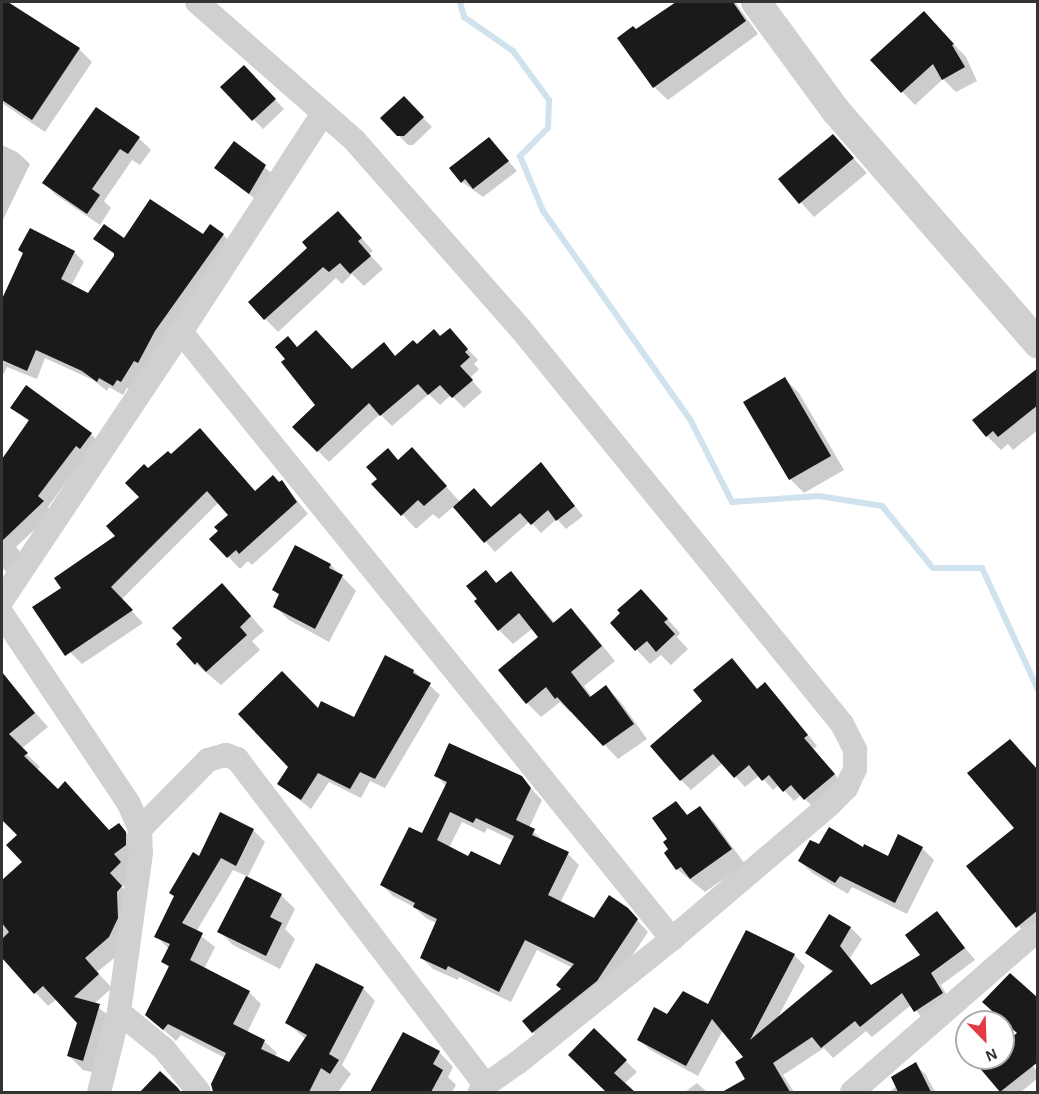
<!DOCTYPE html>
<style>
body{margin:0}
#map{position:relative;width:1039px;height:1094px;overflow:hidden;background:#fff;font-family:"Alegreya Sans",sans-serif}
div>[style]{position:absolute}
.shadow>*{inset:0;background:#0003}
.stream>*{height:6px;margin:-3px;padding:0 3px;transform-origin:3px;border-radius:3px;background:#cfe2ee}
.building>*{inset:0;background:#1a1a1a}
.minor>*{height:24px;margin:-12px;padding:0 12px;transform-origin:12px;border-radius:12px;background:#d0d0d0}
.tertiary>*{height:30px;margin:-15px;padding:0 15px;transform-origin:15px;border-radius:15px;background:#d0d0d0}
span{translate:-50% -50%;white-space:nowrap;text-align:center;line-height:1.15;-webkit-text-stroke:6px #fff;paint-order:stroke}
.frame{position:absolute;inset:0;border:3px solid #333;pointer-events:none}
.north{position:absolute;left:955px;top:1010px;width:60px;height:60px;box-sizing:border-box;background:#fff;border:2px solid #adadad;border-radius:50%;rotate:157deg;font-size:16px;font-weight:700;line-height:24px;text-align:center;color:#333}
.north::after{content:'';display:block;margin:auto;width:21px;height:27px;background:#e63946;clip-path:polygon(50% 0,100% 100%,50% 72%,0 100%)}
</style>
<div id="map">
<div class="shadow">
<div style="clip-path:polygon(2px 2px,79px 49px,92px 62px,45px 132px,2px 103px,2px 68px,9px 57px,2px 52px)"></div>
<div style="clip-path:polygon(678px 2px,735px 2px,758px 34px,668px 100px,654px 87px,636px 31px)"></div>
<div style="clip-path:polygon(936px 26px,966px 57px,977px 81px,956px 92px,943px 79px,915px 105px,872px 60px)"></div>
<div style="clip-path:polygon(244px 67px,284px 109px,263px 129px,222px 87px)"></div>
<div style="clip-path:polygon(404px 98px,432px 127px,413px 145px,408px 145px,382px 119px)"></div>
<div style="clip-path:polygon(833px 136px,867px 173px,814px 217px,781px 180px)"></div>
<div style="clip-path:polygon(139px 138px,151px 150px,140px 165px,132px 160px,104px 201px,111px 208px,100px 225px,56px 195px,44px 183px)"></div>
<div style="clip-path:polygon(489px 139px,517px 171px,483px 197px,462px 182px)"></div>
<div style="clip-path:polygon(234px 143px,274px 175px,259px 202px,216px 168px)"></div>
<div style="clip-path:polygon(2px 145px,17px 152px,30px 164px,2px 222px)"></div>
<div style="clip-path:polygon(350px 225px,373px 251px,369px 254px,383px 269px,364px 286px,352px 274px,342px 284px,336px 278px,278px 332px,250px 303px,309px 248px)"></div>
<div style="clip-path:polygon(223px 235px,233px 244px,131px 390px,127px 388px,123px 395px,109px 387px,107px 391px,93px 380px,45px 358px,37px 379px,7px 367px,2px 377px,2px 303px,24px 254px,74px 252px,84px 262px,71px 286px,88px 295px,116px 256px,95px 239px)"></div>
<div style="clip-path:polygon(440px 338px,460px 341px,478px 360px,474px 364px,479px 369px,470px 378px,482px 392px,464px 408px,451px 395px,440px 405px,429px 394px,392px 426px,380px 414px,329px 462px,294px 427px,317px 405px,298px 348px,352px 371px,384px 344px,396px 357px)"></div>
<div style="clip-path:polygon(1038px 370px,1038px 430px,1013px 450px,1008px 444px,1001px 450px,987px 436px)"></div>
<div style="clip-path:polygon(785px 379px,799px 393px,844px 470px,804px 493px,790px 479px)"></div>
<div style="clip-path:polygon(12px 407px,91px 434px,101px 444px,86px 455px,48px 507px,53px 512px,16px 547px,26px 560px,8px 574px,2px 567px,2px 460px,29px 422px)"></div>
<div style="clip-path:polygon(399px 461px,426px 464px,460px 502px,491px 508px,541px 464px,583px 516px,566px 529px,557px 519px,541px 533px,530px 521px,495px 552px,454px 506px,439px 519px,433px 514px,416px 529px,374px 484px)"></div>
<div style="clip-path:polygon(148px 470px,256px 492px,282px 482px,308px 514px,252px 565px,248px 561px,240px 569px,211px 539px,230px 515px,219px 502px,121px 600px,143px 623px,82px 664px,70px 652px,63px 588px,117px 536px,141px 497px)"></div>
<div style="clip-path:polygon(331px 565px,356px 591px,329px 642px,289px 620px,274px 606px,280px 596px,274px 590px)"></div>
<div style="clip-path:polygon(486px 572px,498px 584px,511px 573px,555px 623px,571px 610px,585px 624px,615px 661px,584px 686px,592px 697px,606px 687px,620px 701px,647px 739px,618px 759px,572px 710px,570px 712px,560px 702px,541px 717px,527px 703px,541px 637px,533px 628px,513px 644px,499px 630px,479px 599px)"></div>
<div style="clip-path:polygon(236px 599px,264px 631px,252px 641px,260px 650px,221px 685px,196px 664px)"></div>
<div style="clip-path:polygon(655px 605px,680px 633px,677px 637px,688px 649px,671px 665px,661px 655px,650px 664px,612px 623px)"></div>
<div style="clip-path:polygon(732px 660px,758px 690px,765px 684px,775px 694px,817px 746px,813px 749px,844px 785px,815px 809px,801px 795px,794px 801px,779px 785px,773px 790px,760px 775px,745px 787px,723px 763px,691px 790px,681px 780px,704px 702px)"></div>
<div style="clip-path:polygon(414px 671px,440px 695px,385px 788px,370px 781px,361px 798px,329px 782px,311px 809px,279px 784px,319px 710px,354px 719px)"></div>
<div style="clip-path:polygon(4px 677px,48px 727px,21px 749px,40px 767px,37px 770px,58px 791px,109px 831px,119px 825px,132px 838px,139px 859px,126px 868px,134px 877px,122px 887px,134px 901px,123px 951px,97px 972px,112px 988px,94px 1004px,113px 1019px,96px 1073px,83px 1070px,69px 1056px,79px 1023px,57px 999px,48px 1006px,2px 956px,2px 882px,24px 862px,19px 835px,2px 818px,2px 679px)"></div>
<div style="clip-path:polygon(evenodd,436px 775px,521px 778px,542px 800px,529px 828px,545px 842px,568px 854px,579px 865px,560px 903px,595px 920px,627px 909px,648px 932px,608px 992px,545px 1043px,533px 1032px,563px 989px,573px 968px,537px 950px,511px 1002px,459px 977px,458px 980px,433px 969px,422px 958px,436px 923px,426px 918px,414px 907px,393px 896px,382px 885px,423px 835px,446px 786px,436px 775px,462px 822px,485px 833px,487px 828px,514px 841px,501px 867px,469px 858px,449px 848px,462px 822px)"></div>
<div style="clip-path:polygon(676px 803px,689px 816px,700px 808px,714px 822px,745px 864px,705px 892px,677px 869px,670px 850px,669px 839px)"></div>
<div style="clip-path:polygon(1017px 828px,1038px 899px,1038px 933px,1030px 939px,968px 866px)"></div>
<div style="clip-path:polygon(253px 830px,265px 842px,247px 878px,281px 895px,295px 909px,285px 929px,295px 939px,280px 969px,233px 945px,219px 931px,247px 876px,233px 870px,196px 932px,215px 947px,204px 969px,249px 992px,261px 1004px,247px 1033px,264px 1041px,277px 1053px,275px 1057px,290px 1064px,306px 1039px,287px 1023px,363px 988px,375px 1001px,342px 1065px,351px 1074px,338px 1092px,214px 1092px,225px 1058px,181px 1035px,176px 1041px,146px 1014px,170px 968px,163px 962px,169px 949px,156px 936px,200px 858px)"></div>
<div style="clip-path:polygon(922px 848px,934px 860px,907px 914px,852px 887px,848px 894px,812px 873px,800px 861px,864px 849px,888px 858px)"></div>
<div style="clip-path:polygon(937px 913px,975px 960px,941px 985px,953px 1005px,926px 1022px,911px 1005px,872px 1037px,866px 1031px,833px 1058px,824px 1048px,783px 1075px,794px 1092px,725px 1092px,747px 1080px,746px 1058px,723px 1030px,698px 1076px,650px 1050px,639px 1039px,667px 1016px,708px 1006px,794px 955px,805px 966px,777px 1019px,833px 973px,807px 953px,830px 916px,851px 928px,862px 939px,850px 958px,872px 986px,922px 955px)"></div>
<div style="clip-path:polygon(594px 1030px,637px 1072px,624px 1084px,633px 1092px,608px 1092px,570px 1055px)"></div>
<div style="clip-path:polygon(1003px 1046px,1019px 1050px,1038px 1072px,1038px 1078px,1021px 1092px,1002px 1092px,980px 1066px,989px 1058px,1003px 1058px)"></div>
<div style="clip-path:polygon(439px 1052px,453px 1067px,448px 1077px,456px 1085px,452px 1092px,376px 1092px,373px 1090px)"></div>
<div style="clip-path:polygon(915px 1064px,926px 1075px,935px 1092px,889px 1092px,897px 1086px,892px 1078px)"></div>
<div style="clip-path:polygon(697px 1083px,707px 1092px,685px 1092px)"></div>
</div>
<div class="stream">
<div style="left:460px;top:2px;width:16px;rotate:75deg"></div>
<div style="left:464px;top:17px;width:60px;rotate:34.8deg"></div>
<div style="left:513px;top:51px;width:61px;rotate:53.7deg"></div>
<div style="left:549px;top:100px;width:28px;rotate:92deg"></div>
<div style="left:548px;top:128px;width:40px;rotate:135deg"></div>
<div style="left:520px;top:156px;width:60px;rotate:67.3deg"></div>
<div style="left:543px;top:211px;width:257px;rotate:54.8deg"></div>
<div style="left:691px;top:421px;width:91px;rotate:63.2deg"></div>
<div style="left:732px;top:502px;width:87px;rotate:-3.9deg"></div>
<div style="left:819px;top:496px;width:64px;rotate:9deg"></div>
<div style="left:882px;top:506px;width:80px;rotate:50.6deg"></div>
<div style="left:933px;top:568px;width:49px"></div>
<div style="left:982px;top:568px;width:134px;rotate:65.3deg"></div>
</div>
<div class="building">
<div style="clip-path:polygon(2px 2px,8px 2px,80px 48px,32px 120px,2px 100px)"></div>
<div style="clip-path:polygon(676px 2px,733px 2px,746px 21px,653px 88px,617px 38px,633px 26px,636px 29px)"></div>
<div style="clip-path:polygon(924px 11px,954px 44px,952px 45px,965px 67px,942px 80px,933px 64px,901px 93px,870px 60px)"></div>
<div style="clip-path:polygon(244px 65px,276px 99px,252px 121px,220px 87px)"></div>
<div style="clip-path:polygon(404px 96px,424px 117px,404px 136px,397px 136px,380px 118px)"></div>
<div style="clip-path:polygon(96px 107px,140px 137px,128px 154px,120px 149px,92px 189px,100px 195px,87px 214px,42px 183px)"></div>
<div style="clip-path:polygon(833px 134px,854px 158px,799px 204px,778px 179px)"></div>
<div style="clip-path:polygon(489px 137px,509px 161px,473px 189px,465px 179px,461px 183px,449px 168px)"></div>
<div style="clip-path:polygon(234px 141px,266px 165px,249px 194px,214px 168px)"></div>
<div style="clip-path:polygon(150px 199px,203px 234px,210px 224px,224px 234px,155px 331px,138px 363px,134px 361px,121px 382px,117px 380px,113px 386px,99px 378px,97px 382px,82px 371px,36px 350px,27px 371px,2px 360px,2px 299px,23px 253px,18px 250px,30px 228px,75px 251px,61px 279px,88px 293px,114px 256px,114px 253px,93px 239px,104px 224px,124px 238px)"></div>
<div style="clip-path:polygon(338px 211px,362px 238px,358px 241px,371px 256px,350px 274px,340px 263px,329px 272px,323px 267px,264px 320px,248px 302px,307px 248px,302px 242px)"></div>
<div style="clip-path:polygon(450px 328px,468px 349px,465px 352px,470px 357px,460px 366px,473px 380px,452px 398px,440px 385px,428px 395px,418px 384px,380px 416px,369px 403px,317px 452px,292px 427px,315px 405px,281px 362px,285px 359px,275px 347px,288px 336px,297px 347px,316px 330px,352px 369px,384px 342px,395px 356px,413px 340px,417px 344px,434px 329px,440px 336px)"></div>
<div style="clip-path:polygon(1038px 368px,1038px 405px,998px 437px,993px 431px,986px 437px,972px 420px)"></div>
<div style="clip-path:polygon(785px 377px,831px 456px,789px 480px,743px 402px)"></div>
<div style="clip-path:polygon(26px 385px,92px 433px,80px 449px,76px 446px,38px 496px,44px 501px,2px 541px,2px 459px,29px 420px,10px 408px)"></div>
<div style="clip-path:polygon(200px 428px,255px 491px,273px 475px,279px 482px,282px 480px,297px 502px,239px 554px,236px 550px,227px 558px,209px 539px,218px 531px,214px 527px,228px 515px,207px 491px,111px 587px,133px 610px,65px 656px,32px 607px,61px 588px,54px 578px,115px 536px,106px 526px,139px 497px,125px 483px,144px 464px,148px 468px,168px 451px,171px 454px)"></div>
<div style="clip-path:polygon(412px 447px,447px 486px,424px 506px,418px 500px,401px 516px,371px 484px,377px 479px,366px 467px,388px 448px,398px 460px)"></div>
<div style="clip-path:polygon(541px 462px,575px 506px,556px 521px,548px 510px,531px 525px,520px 513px,484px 543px,453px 507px,474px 488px,491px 507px)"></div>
<div style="clip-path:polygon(295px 545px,331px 564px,329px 568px,343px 575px,315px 629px,273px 607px,279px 594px,272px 590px)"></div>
<div style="clip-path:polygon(486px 570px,496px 583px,511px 571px,553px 623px,571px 608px,602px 646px,571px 672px,590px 697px,606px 685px,634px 724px,603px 746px,557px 697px,555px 699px,546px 687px,526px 704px,498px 670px,538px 637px,519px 613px,498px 631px,474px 601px,477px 599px,466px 586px)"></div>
<div style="clip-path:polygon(222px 583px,251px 616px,240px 627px,247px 635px,206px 672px,197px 662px,195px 665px,176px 644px,182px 638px,172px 628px)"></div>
<div style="clip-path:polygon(641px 589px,668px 619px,664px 622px,675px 634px,656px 652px,647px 641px,635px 651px,610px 623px,620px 613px,617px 610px)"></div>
<div style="clip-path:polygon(385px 655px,414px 670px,413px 673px,431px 683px,375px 779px,360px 772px,350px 789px,318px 773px,301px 800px,277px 784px,288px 767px,238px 714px,282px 671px,318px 708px,321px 701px,354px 717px)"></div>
<div style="clip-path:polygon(732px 658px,757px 689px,765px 682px,808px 735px,804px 738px,835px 774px,804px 800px,791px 785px,783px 792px,769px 775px,762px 781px,749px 765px,734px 778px,713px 754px,680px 781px,650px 746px,702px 701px,693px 690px)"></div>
<div style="clip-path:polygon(2px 672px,35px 713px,9px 734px,28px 753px,24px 756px,58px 789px,65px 781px,109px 830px,119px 823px,126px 832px,126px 845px,114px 854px,121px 862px,110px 873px,122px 886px,117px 892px,118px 918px,109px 937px,85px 958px,99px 974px,74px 997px,100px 1004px,83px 1061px,67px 1056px,77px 1023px,43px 986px,34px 994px,2px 958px,2px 939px,9px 932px,2px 923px,2px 880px,22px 862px,6px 845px,17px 835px,2px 820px)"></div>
<div style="clip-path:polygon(1010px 739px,1038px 770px,1038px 910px,1016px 928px,966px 866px,1014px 828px,967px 773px)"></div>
<div style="clip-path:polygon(evenodd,449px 743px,522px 776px,531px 788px,516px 820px,535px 829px,532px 835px,569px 852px,548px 895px,594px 918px,609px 895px,628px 908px,638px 919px,597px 981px,532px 1033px,522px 1021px,561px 989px,556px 985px,574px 964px,525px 940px,499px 992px,448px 966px,446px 970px,420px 958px,437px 919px,413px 907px,415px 903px,380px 885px,409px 827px,422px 833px,447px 782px,434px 776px,449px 743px,450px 812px,473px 823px,476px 818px,514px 836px,500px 865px,471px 851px,468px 856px,437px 840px,450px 812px)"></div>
<div style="clip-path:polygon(676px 801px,687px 815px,700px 806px,732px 849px,690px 879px,681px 867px,676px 870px,664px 853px,668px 849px,663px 842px,667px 839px,652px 818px)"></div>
<div style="clip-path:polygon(220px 812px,254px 829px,236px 866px,221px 858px,182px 923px,203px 933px,190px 960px,250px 991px,233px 1024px,265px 1040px,261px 1049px,289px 1062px,307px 1035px,285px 1023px,316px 963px,364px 987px,329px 1054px,339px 1060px,330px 1074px,321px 1068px,309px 1092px,213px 1092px,211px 1084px,226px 1053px,168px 1024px,163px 1030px,145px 1015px,169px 966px,161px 962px,170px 944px,154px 937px,174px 896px,169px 893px,193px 852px,199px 856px)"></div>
<div style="clip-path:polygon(829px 827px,863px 847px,864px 844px,888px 856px,898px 834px,923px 847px,895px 903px,840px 876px,835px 883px,798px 861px,810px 840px,819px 844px)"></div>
<div style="clip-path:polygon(246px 876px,282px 894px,270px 917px,282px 923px,266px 956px,217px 932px)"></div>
<div style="clip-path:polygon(937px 911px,965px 948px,931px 973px,943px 993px,914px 1012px,902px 993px,860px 1027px,855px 1021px,821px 1048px,812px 1037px,773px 1063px,790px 1092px,722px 1092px,745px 1079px,735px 1062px,743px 1057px,712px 1019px,686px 1066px,637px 1040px,654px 1007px,667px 1014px,683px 991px,708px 1004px,746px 930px,795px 954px,750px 1040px,833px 971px,805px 953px,829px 914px,851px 927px,840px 946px,871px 985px,920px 955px,905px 935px)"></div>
<div style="clip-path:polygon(1010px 973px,1038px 998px,1038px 1062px,1000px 1092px,978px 1066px,987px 1058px,1003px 1058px,1003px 1044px,1017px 1033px,982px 1002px)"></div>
<div style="clip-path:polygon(594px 1028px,627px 1060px,614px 1073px,635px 1092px,606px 1092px,568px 1055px)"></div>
<div style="clip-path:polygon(403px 1032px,440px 1051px,433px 1064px,443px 1070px,431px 1092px,370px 1092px)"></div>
<div style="clip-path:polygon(916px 1062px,931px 1092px,898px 1092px,891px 1077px)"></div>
<div style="clip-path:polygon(160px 1071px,177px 1087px,181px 1092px,140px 1092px)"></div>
</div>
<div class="minor">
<div style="left:197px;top:2px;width:210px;rotate:41.3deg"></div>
<div style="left:355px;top:141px;width:249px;rotate:48.6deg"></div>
<div style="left:520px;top:328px;width:510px;rotate:50.88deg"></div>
<div style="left:842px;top:724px;width:29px;rotate:63deg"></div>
<div style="left:855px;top:750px;width:19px;rotate:90deg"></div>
<div style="left:855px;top:769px;width:21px;rotate:115deg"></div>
<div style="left:846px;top:788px;width:25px;rotate:135deg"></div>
<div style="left:828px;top:806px;width:205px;rotate:139.6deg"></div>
<div style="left:672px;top:939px;width:198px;rotate:141.3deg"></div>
<div style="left:517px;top:1063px;width:39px;rotate:145deg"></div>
<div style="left:485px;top:1085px;width:9px;rotate:126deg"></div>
<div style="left:181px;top:332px;width:781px;rotate:51.03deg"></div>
<div style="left:2px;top:600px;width:322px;rotate:-56.3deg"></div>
<div style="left:181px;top:332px;width:261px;rotate:-57deg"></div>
<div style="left:2px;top:614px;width:226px;rotate:56.2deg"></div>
<div style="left:128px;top:802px;width:30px;rotate:66deg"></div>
<div style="left:140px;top:829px;width:24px;rotate:88deg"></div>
<div style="left:141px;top:853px;width:161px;rotate:97.9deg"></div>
<div style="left:119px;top:1012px;width:82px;rotate:104deg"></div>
<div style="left:140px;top:829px;width:97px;rotate:-45.4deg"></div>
<div style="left:208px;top:760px;width:19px;rotate:-16deg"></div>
<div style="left:226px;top:755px;width:12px;rotate:20deg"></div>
<div style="left:237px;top:759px;width:410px;rotate:52.7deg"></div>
<div style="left:119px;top:1012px;width:58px;rotate:39.4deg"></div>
<div style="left:164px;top:1049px;width:55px;rotate:50.9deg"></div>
<div style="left:852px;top:1092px;width:237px;rotate:-41.1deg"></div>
</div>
<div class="tertiary">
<div style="left:756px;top:2px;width:135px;rotate:53.7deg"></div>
<div style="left:836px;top:111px;width:308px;rotate:49deg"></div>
</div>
<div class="frame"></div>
<div class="north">N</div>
</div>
